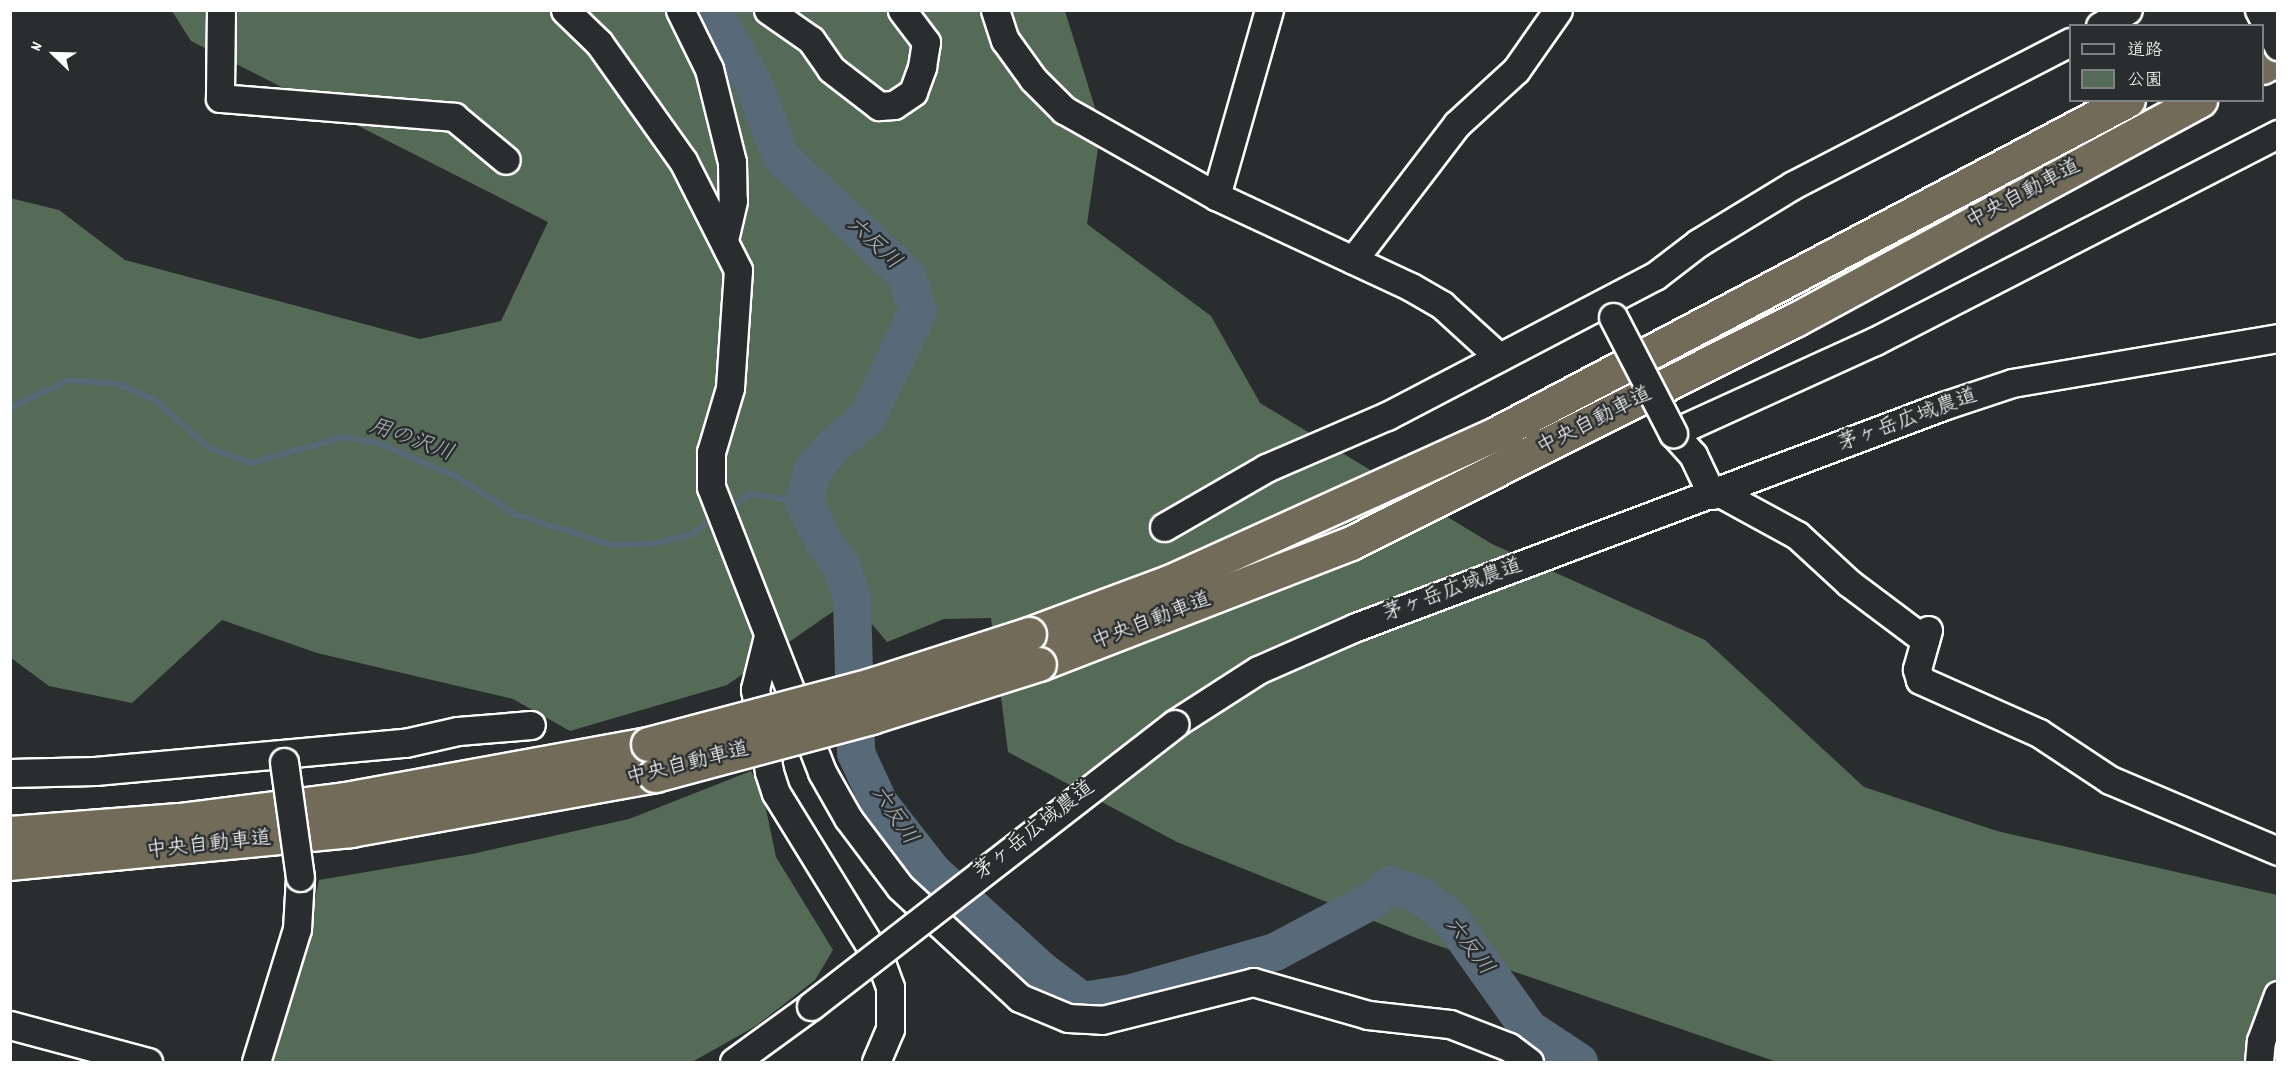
<!DOCTYPE html>
<meta charset="utf-8">
<style>
body{margin:0}
#map{position:relative;width:2288px;height:1073px;overflow:hidden;background:#2a2d2e;font-family:Dekko,"Klee One",sans-serif}
div>[style]{position:absolute}
.green>*{inset:0;background:#556b57}
.stream>*{height:6px;margin:-3px;padding:0 3px;transform-origin:3px;border-radius:3px;background:#586978}
.river>*{height:38px;margin:-19px;padding:0 19px;transform-origin:19px;border-radius:19px;background:#586978}
.roads{filter:drop-shadow(2px 0 #fff) drop-shadow(-2px 0 #fff) drop-shadow(0 2px #fff) drop-shadow(0 -2px #fff)}
.minor>*{height:27px;margin:-13.5px;padding:0 13.5px;transform-origin:13.5px;border-radius:13.5px;background:#2a2d2e}
.highway>*{height:33px;margin:-16.5px;padding:0 16.5px;transform-origin:16.5px;border-radius:16.5px;background:#726b5a}
.bridges{filter:drop-shadow(2px 0 #fff) drop-shadow(-2px 0 #fff) drop-shadow(0 2px #fff) drop-shadow(0 -2px #fff)}
.minor-bridge>*{height:27px;margin:-13.5px;padding:0 13.5px;transform-origin:13.5px;border-radius:13.5px;background:#2a2d2e}
.highway-bridge>*{height:33px;margin:-16.5px;padding:0 16.5px;transform-origin:16.5px;border-radius:16.5px;background:#726b5a}
span{translate:-50% -50%;white-space:nowrap;text-align:center;line-height:1.15;-webkit-text-stroke:5px #2a2d2e;paint-order:stroke}
.street-label{font-size:21px;color:#fff}
.water-label{font-size:22px;color:#acb4bc;font-style:italic}
.frame{position:absolute;inset:0;border:12px solid #fff;pointer-events:none}
.legend{position:absolute;left:2069px;top:24px;width:195px;height:78px;box-sizing:border-box;background:#2a2d2e;border:2px solid #7f8182;margin:0;padding:8px 10px;list-style:none;font-size:18px;color:#fff}
.legend li{display:flex;align-items:center;gap:12px;height:30px}
.legend b{width:30px;border:2px solid #7f8182}
.north{position:absolute;left:24px;top:24px;width:60px;height:60px;-webkit-text-stroke:4px #2a2d2e;paint-order:stroke;rotate:293deg;font-size:16px;font-weight:700;line-height:24px;text-align:center;color:#fff}
.north::after{content:'';display:block;margin:auto;width:21px;height:27px;background:#fff;clip-path:polygon(50% 0,100% 100%,50% 72%,0 100%)}
</style>
<div id="map">
<div class="green">
<div style="clip-path:polygon(172px 11px,1065px 11px,1101px 127px,1087px 224px,1211px 316px,1260px 403px,1492px 544px,1705px 640px,1864px 787px,1997px 831px,2277px 895px,2277px 1062px,1777px 1062px,1416px 938px,1177px 842px,1008px 752px,991px 618px,944px 619px,887px 642px,851px 599px,727px 685px,570px 731px,513px 699px,317px 653px,222px 620px,132px 703px,49px 686px,11px 658px,10px 198px,59px 210px,125px 260px,420px 339px,501px 321px,548px 222px,191px 41px)"></div>
<div style="clip-path:polygon(751px 771px,762px 790px,776px 857px,833px 950px,815px 980px,756px 1026px,692px 1062px,267px 1062px,300px 970px,319px 880px,472px 854px,629px 819px)"></div>
</div>
<div class="stream">
<div style="left:10px;top:408px;width:65px;rotate:-25.4deg"></div>
<div style="left:69px;top:380px;width:49px;rotate:4.7deg"></div>
<div style="left:118px;top:384px;width:39px;rotate:23deg"></div>
<div style="left:154px;top:399px;width:74px;rotate:41.7deg"></div>
<div style="left:209px;top:448px;width:45px;rotate:19.7deg"></div>
<div style="left:251px;top:463px;width:96px;rotate:-15.8deg"></div>
<div style="left:343px;top:437px;width:36px;rotate:10deg"></div>
<div style="left:378px;top:443px;width:86px;rotate:23.3deg"></div>
<div style="left:457px;top:477px;width:71px;rotate:32.3deg"></div>
<div style="left:517px;top:515px;width:100px;rotate:17.5deg"></div>
<div style="left:612px;top:545px;width:38px;rotate:-2deg"></div>
<div style="left:650px;top:544px;width:41px;rotate:-12.7deg"></div>
<div style="left:690px;top:535px;width:32px;rotate:-35deg"></div>
<div style="left:727px;top:510px;width:28px;rotate:-35deg"></div>
<div style="left:750px;top:494px;width:55px;rotate:8.4deg"></div>
</div>
<div class="river">
<div style="left:713px;top:10px;width:83px;rotate:61.3deg"></div>
<div style="left:753px;top:83px;width:80px;rotate:68.9deg"></div>
<div style="left:782px;top:158px;width:172px;rotate:43.3deg"></div>
<div style="left:907px;top:276px;width:37px;rotate:73deg"></div>
<div style="left:918px;top:311px;width:119px;rotate:115.5deg"></div>
<div style="left:867px;top:418px;width:43px;rotate:140.7deg"></div>
<div style="left:834px;top:445px;width:34px;rotate:130deg"></div>
<div style="left:812px;top:471px;width:32px;rotate:104deg"></div>
<div style="left:804px;top:502px;width:43px;rotate:64deg"></div>
<div style="left:823px;top:541px;width:31px;rotate:54deg"></div>
<div style="left:841px;top:566px;width:34px;rotate:71deg"></div>
<div style="left:852px;top:598px;width:155px;rotate:88.5deg"></div>
<div style="left:856px;top:753px;width:55px;rotate:65.3deg"></div>
<div style="left:879px;top:803px;width:88px;rotate:52deg"></div>
<div style="left:933px;top:872px;width:147px;rotate:42.2deg"></div>
<div style="left:1042px;top:971px;width:50px;rotate:36.9deg"></div>
<div style="left:1082px;top:1001px;width:47px;rotate:-8.7deg"></div>
<div style="left:1128px;top:994px;width:153px;rotate:-15.9deg"></div>
<div style="left:1275px;top:952px;width:109px;rotate:-28deg"></div>
<div style="left:1371px;top:901px;width:26px;rotate:-39deg"></div>
<div style="left:1391px;top:885px;width:30px;rotate:20deg"></div>
<div style="left:1419px;top:895px;width:39px;rotate:37deg"></div>
<div style="left:1450px;top:918px;width:136px;rotate:54.6deg"></div>
<div style="left:1529px;top:1029px;width:60px;rotate:33.4deg"></div>
</div>
<div class="roads">
<div class="minor">
<div style="left:221px;top:10px;width:88px;rotate:90.7deg"></div>
<div style="left:220px;top:98px;width:235px;rotate:4.6deg"></div>
<div style="left:454px;top:117px;width:67px;rotate:39.6deg"></div>
<div style="left:565px;top:10px;width:47px;rotate:44.1deg"></div>
<div style="left:599px;top:43px;width:145px;rotate:54.6deg"></div>
<div style="left:683px;top:161px;width:122px;rotate:63.2deg"></div>
<div style="left:738px;top:270px;width:118px;rotate:93.9deg"></div>
<div style="left:730px;top:388px;width:67px;rotate:106.5deg"></div>
<div style="left:711px;top:452px;width:35px;rotate:90deg"></div>
<div style="left:711px;top:487px;width:306px;rotate:68.7deg"></div>
<div style="left:822px;top:772px;width:53px;rotate:60.5deg"></div>
<div style="left:848px;top:818px;width:86px;rotate:53deg"></div>
<div style="left:900px;top:887px;width:163px;rotate:42.8deg"></div>
<div style="left:1020px;top:998px;width:52px;rotate:22.6deg"></div>
<div style="left:1068px;top:1018px;width:34px;rotate:3deg"></div>
<div style="left:1102px;top:1020px;width:156px;rotate:-14.1deg"></div>
<div style="left:1253px;top:982px;width:120px;rotate:16deg"></div>
<div style="left:1368px;top:1015px;width:82px;rotate:6.3deg"></div>
<div style="left:1450px;top:1024px;width:63px;rotate:21.3deg"></div>
<div style="left:1509px;top:1047px;width:25px;rotate:37deg"></div>
<div style="left:680px;top:10px;width:66px;rotate:63.8deg"></div>
<div style="left:709px;top:69px;width:96px;rotate:76.1deg"></div>
<div style="left:732px;top:162px;width:39px;rotate:89deg"></div>
<div style="left:733px;top:201px;width:37px;rotate:103deg"></div>
<div style="left:768px;top:10px;width:52px;rotate:34.9deg"></div>
<div style="left:811px;top:40px;width:35px;rotate:55deg"></div>
<div style="left:831px;top:69px;width:61px;rotate:37.6deg"></div>
<div style="left:879px;top:106px;width:15px;rotate:-4deg"></div>
<div style="left:894px;top:105px;width:23px;rotate:-34deg"></div>
<div style="left:913px;top:92px;width:27px;rotate:-70deg"></div>
<div style="left:922px;top:67px;width:25px;rotate:-81deg"></div>
<div style="left:926px;top:42px;width:40px;rotate:-127deg"></div>
<div style="left:995px;top:10px;width:32px;rotate:72deg"></div>
<div style="left:1005px;top:40px;width:48px;rotate:54.3deg"></div>
<div style="left:1033px;top:79px;width:44px;rotate:45deg"></div>
<div style="left:1064px;top:110px;width:175px;rotate:29.5deg"></div>
<div style="left:1216px;top:196px;width:215px;rotate:25deg"></div>
<div style="left:1411px;top:287px;width:36px;rotate:30deg"></div>
<div style="left:1442px;top:305px;width:77px;rotate:42.4deg"></div>
<div style="left:2100px;top:26px;width:32px;rotate:-30deg"></div>
<div style="left:1216px;top:196px;width:193px;rotate:-74.1deg"></div>
<div style="left:1353px;top:260px;width:171px;rotate:-52.6deg"></div>
<div style="left:1457px;top:124px;width:80px;rotate:-42.5deg"></div>
<div style="left:1516px;top:70px;width:73px;rotate:-55deg"></div>
<div style="left:1718px;top:492px;width:90px;rotate:28.6deg"></div>
<div style="left:1797px;top:535px;width:71px;rotate:42.7deg"></div>
<div style="left:1849px;top:583px;width:95px;rotate:36.9deg"></div>
<div style="left:1712px;top:495px;width:44px;rotate:-115.4deg"></div>
<div style="left:1693px;top:455px;width:30px;rotate:-132deg"></div>
<div style="left:1673px;top:433px;width:222px;rotate:-24.5deg"></div>
<div style="left:1875px;top:341px;width:453px;rotate:-27.2deg"></div>
<div style="left:1164px;top:527px;width:118px;rotate:-30deg"></div>
<div style="left:1266px;top:468px;width:132px;rotate:-23.3deg"></div>
<div style="left:1387px;top:416px;width:302px;rotate:-27.6deg"></div>
<div style="left:1655px;top:276px;width:54px;rotate:-37.5deg"></div>
<div style="left:1698px;top:243px;width:111px;rotate:-31.4deg"></div>
<div style="left:1793px;top:185px;width:312px;rotate:-27.3deg"></div>
<div style="left:1928px;top:630px;width:41px;rotate:105.8deg"></div>
<div style="left:1917px;top:669px;width:11px;rotate:75deg"></div>
<div style="left:1920px;top:680px;width:130px;rotate:24deg"></div>
<div style="left:2039px;top:733px;width:85px;rotate:33.5deg"></div>
<div style="left:2110px;top:780px;width:182px;rotate:22.9deg"></div>
<div style="left:768px;top:636px;width:55px;rotate:103.8deg"></div>
<div style="left:755px;top:689px;width:84px;rotate:80.4deg"></div>
<div style="left:769px;top:772px;width:22px;rotate:72deg"></div>
<div style="left:776px;top:793px;width:202px;rotate:58.4deg"></div>
<div style="left:882px;top:965px;width:23px;rotate:70deg"></div>
<div style="left:890px;top:987px;width:42px;rotate:90deg"></div>
<div style="left:890px;top:1029px;width:36px;rotate:113deg"></div>
<div style="left:1174px;top:724px;width:100px;rotate:-32.7deg"></div>
<div style="left:1258px;top:670px;width:107px;rotate:-23.7deg"></div>
<div style="left:1356px;top:627px;width:627px;rotate:-20.63deg"></div>
<div style="left:1943px;top:406px;width:73px;rotate:-18.4deg"></div>
<div style="left:2012px;top:383px;width:270px;rotate:-9.6deg"></div>
<div style="left:10px;top:773px;width:85px;rotate:-1.3deg"></div>
<div style="left:95px;top:771px;width:311px;rotate:-5.2deg"></div>
<div style="left:405px;top:743px;width:54px;rotate:-12.8deg"></div>
<div style="left:458px;top:731px;width:73px;rotate:-4.7deg"></div>
<div style="left:10px;top:1025px;width:143px;rotate:15deg"></div>
<div style="left:256px;top:1062px;width:139px;rotate:-72.9deg"></div>
<div style="left:297px;top:929px;width:52px;rotate:-86.7deg"></div>
<div style="left:734px;top:1062px;width:95px;rotate:-36deg"></div>
<div style="left:2259px;top:1062px;width:21px;rotate:-85deg"></div>
<div style="left:2261px;top:1041px;width:49px;rotate:-69.7deg"></div>
</div>
<div class="highway">
<div style="left:2262px;top:67px;width:18px;rotate:-27deg"></div>
<div style="left:1029px;top:634px;width:149px;rotate:-20.4deg"></div>
<div style="left:1169px;top:582px;width:362px;rotate:-24.4deg"></div>
<div style="left:1499px;top:432px;width:711px;rotate:-27.83deg"></div>
<div style="left:1039px;top:664px;width:335px;rotate:-21.2deg"></div>
<div style="left:1351px;top:543px;width:497px;rotate:-26.7deg"></div>
<div style="left:1795px;top:320px;width:461px;rotate:-28.5deg"></div>
<div style="left:10px;top:833px;width:169px;rotate:-4.4deg"></div>
<div style="left:179px;top:820px;width:167px;rotate:-7.2deg"></div>
<div style="left:345px;top:799px;width:308px;rotate:-10.3deg"></div>
<div style="left:10px;top:863px;width:342px;rotate:-5.5deg"></div>
<div style="left:350px;top:830px;width:310px;rotate:-10.2deg"></div>
</div>
</div>
<div class="bridges">
<div class="minor-bridge">
<div style="left:2259px;top:10px;width:41px;rotate:62.2deg"></div>
<div style="left:1613px;top:317px;width:131px;rotate:62.7deg"></div>
<div style="left:284px;top:762px;width:116px;rotate:82.1deg"></div>
<div style="left:811px;top:1006px;width:460px;rotate:-37.8deg"></div>
</div>
<div class="highway-bridge">
<div style="left:648px;top:744px;width:231px;rotate:-14.8deg"></div>
<div style="left:871px;top:685px;width:166px;rotate:-17.9deg"></div>
<div style="left:655px;top:775px;width:224px;rotate:-15deg"></div>
<div style="left:871px;top:717px;width:176px;rotate:-17.5deg"></div>
</div>
</div>
<div class="street-label">
<span style="left:2024px;top:195px;rotate:-28deg">中央自動車道</span>
<span style="left:1908px;top:421px;rotate:-20deg">茅ヶ岳広域農道</span>
<span style="left:1595px;top:422px;rotate:-27deg">中央自動車道</span>
<span style="left:1453px;top:591px;rotate:-20deg">茅ヶ岳広域農道</span>
<span style="left:1152px;top:622px;rotate:-21deg">中央自動車道</span>
<span style="left:688px;top:765px;rotate:-14deg">中央自動車道</span>
<span style="left:1035px;top:831px;rotate:-38deg">茅ヶ岳広域農道</span>
<span style="left:209px;top:846px;rotate:-6deg">中央自動車道</span>
</div>
<div class="water-label">
<span style="left:873px;top:244px;rotate:43deg">六反川</span>
<span style="left:411px;top:441px;rotate:20deg">用の沢川</span>
<span style="left:893px;top:816px;rotate:56deg">六反川</span>
<span style="left:1468px;top:947px;rotate:53deg">六反川</span>
</div>
<div class="frame"></div>
<ul class="legend">
<li><b style="height:8px;background:#2a2d2e"></b>道路</li>
<li><b style="height:16px;background:#556b57"></b>公園</li>
</ul>
<div class="north">N</div>
</div>
